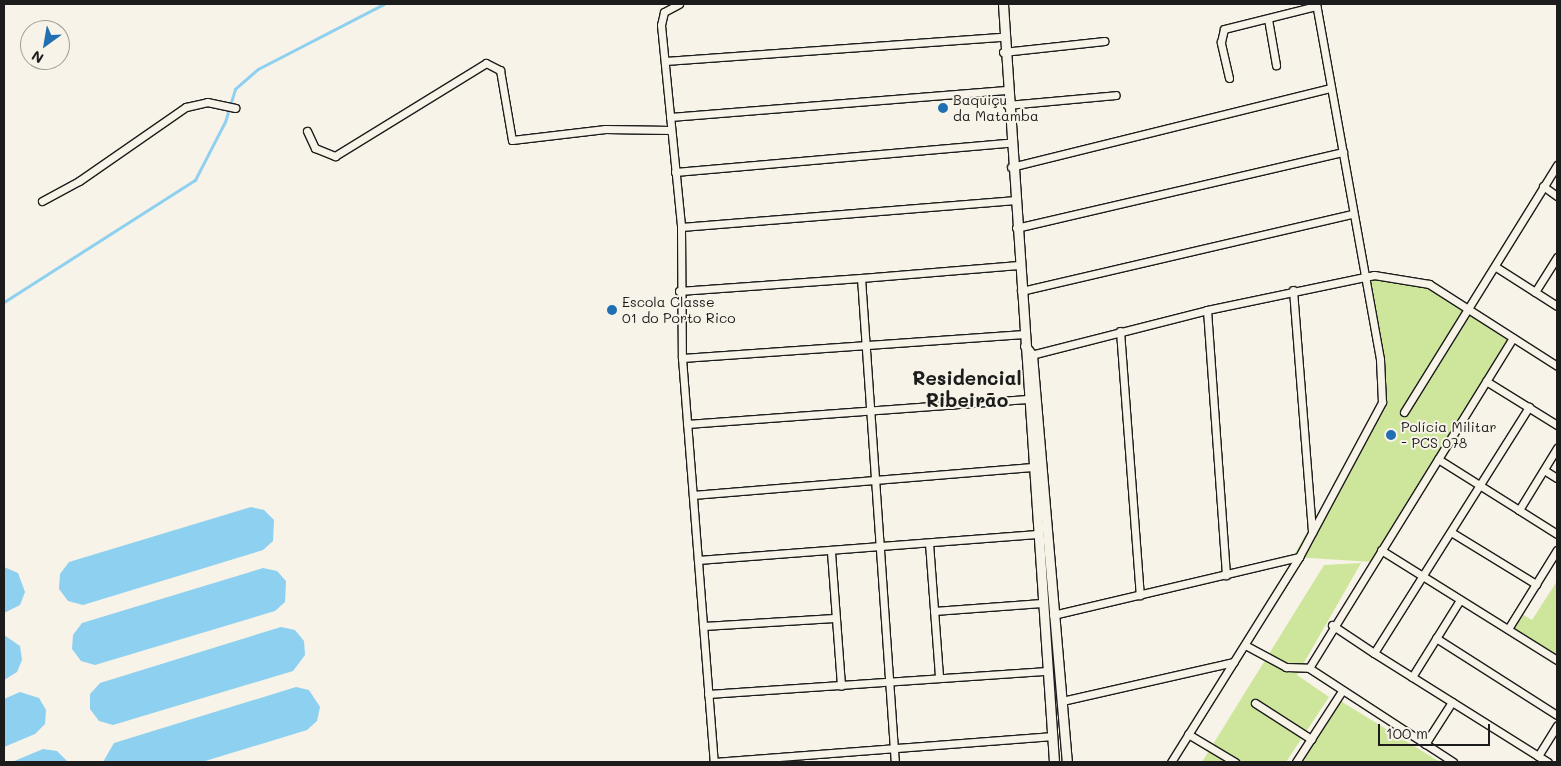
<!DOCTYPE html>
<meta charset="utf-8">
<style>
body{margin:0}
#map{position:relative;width:1561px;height:766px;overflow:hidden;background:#f7f3e8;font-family:Mali,sans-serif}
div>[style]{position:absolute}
.green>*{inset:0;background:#cee69b}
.water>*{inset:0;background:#8ed0ef}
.stream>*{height:2.5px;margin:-1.25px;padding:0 1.25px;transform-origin:1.25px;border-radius:1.25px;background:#8ed0ef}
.roads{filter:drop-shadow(1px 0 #1c1c1c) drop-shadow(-1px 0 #1c1c1c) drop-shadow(0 1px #1c1c1c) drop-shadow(0 -1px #1c1c1c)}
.minor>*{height:7px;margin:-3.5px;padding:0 3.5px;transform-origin:3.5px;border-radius:3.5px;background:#f7f3e8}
.tertiary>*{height:9px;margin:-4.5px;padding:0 4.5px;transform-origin:4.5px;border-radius:4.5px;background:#f7f3e8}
.dots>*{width:14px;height:14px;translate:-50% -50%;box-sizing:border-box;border:2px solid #f7f3e8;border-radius:50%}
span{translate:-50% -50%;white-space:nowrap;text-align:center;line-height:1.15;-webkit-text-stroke:4px #f7f3e8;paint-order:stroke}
.poi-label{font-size:14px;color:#1c1c1c}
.left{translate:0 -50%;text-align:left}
.district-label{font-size:19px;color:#1c1c1c;font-weight:700}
.frame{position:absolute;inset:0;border:5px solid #1c1c1c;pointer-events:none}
.north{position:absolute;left:20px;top:20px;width:50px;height:50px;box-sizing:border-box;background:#f7f3e8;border:1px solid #9f9d96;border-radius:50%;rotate:212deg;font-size:14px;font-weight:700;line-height:20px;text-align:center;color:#1c1c1c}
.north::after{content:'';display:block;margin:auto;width:18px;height:22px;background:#1f6fb2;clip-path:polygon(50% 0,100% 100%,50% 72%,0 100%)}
.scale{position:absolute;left:1378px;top:724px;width:112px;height:22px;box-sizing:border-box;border:2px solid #1c1c1c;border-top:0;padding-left:6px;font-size:15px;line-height:18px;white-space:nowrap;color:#1c1c1c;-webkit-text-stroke:4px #f7f3e8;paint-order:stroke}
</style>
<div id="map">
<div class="green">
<div style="clip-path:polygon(1364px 275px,1429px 286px,1513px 338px,1373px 562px,1293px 557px,1381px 401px)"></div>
<div style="clip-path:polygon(1361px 563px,1297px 675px,1329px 697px,1286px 762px,1202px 762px,1324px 565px)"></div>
<div style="clip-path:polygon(1557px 581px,1557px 656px,1514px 629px,1522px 614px,1532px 620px)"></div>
<div style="clip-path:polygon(1339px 700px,1440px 762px,1303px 762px)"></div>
</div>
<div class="water">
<div style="clip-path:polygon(251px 507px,264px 510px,274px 520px,273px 541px,263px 550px,83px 605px,68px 601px,59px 589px,60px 574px,69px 562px)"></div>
<div style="clip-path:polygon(4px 567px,18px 573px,25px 592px,20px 605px,4px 613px)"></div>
<div style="clip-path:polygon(263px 568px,277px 571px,286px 581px,285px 602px,275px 611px,95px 665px,81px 661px,72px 649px,73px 635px,82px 623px)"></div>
<div style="clip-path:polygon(281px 627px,295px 630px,304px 641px,305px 655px,293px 671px,113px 725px,99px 721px,90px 709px,90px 694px,100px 683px)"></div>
<div style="clip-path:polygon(4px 635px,20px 646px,22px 660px,17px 672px,4px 680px)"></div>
<div style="clip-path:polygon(296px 687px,309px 690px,320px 707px,317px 721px,307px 730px,202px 762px,103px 762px,114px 743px)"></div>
<div style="clip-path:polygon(20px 692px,39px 698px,46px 710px,45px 724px,35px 734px,4px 747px,4px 699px)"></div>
<div style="clip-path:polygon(43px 749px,57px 751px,68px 762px,12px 762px)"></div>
</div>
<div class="stream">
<div style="left:4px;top:302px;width:227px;rotate:-32.6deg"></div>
<div style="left:195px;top:180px;width:65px;rotate:-62.7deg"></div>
<div style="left:225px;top:122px;width:34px;rotate:-73deg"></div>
<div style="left:235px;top:89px;width:30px;rotate:-41deg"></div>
<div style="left:258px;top:69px;width:142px;rotate:-27.3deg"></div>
</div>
<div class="roads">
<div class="minor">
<div style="left:679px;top:4px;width:17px;rotate:152deg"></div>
<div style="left:664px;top:12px;width:13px;rotate:103deg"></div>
<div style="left:661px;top:25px;width:203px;rotate:84.3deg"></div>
<div style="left:681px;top:227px;width:131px;rotate:89.6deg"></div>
<div style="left:682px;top:358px;width:405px;rotate:85.5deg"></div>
<div style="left:714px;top:762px;width:340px;rotate:-4.4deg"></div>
<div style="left:1268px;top:19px;width:47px;rotate:80.1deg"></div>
<div style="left:1003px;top:52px;width:102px;rotate:-6.2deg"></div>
<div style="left:665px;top:61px;width:339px;rotate:-4.1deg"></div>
<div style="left:1229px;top:78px;width:37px;rotate:-103deg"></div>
<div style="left:1221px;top:42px;width:13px;rotate:-77deg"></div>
<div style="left:1224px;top:29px;width:95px;rotate:-14deg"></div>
<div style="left:1007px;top:105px;width:109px;rotate:-5.2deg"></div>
<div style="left:670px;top:117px;width:337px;rotate:-4.6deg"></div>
<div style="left:307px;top:131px;width:19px;rotate:65deg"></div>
<div style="left:315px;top:148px;width:22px;rotate:22deg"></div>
<div style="left:335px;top:156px;width:177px;rotate:-31.6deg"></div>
<div style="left:486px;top:63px;width:16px;rotate:27deg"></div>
<div style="left:500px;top:70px;width:71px;rotate:80.3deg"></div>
<div style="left:512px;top:140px;width:94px;rotate:-6.7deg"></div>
<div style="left:605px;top:129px;width:66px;rotate:0.9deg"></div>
<div style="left:1011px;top:167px;width:329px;rotate:-13.9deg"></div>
<div style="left:675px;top:172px;width:335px;rotate:-5deg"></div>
<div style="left:1543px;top:186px;width:17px;rotate:36deg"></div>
<div style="left:42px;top:201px;width:42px;rotate:-28.4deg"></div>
<div style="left:79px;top:181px;width:130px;rotate:-34.7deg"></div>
<div style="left:186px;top:107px;width:22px;rotate:-13deg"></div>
<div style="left:207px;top:102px;width:29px;rotate:12deg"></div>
<div style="left:681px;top:227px;width:333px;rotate:-4.6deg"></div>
<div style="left:1016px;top:228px;width:336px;rotate:-13.1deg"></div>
<div style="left:1496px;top:267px;width:72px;rotate:32.6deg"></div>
<div style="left:861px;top:278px;width:158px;rotate:-4.7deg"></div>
<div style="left:1293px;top:290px;width:243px;rotate:85.5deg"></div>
<div style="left:679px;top:291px;width:182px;rotate:-4.1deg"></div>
<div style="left:861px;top:278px;width:485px;rotate:86deg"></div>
<div style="left:1021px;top:291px;width:341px;rotate:-13.1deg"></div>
<div style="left:1535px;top:292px;width:41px;rotate:-57.8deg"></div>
<div style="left:1207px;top:310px;width:266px;rotate:85.9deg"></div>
<div style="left:1120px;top:331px;width:265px;rotate:85.7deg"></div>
<div style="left:1027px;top:356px;width:186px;rotate:-14.3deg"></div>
<div style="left:1207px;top:310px;width:171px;rotate:-11.8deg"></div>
<div style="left:1374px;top:275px;width:56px;rotate:9.3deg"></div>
<div style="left:1429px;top:284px;width:152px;rotate:32.6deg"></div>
<div style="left:682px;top:358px;width:343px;rotate:-4deg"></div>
<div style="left:1486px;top:381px;width:84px;rotate:31.8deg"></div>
<div style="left:1404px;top:412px;width:291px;rotate:-58.2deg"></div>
<div style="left:687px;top:424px;width:341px;rotate:-4.2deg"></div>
<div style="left:1438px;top:459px;width:96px;rotate:32.2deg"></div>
<div style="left:1519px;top:510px;width:73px;rotate:-58.5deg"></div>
<div style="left:1544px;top:470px;width:15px;rotate:32deg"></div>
<div style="left:693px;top:495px;width:340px;rotate:-4.7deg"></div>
<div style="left:1519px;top:510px;width:45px;rotate:32.3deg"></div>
<div style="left:1451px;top:532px;width:100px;rotate:31.5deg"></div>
<div style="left:929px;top:543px;width:134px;rotate:85.7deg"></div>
<div style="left:1381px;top:550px;width:208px;rotate:32deg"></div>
<div style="left:831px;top:552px;width:134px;rotate:85.7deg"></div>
<div style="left:698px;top:560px;width:340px;rotate:-4.4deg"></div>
<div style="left:934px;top:611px;width:108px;rotate:-4.2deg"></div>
<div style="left:1053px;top:615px;width:253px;rotate:-13.3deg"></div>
<div style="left:1332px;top:625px;width:50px;rotate:33.7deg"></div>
<div style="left:1374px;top:653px;width:291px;rotate:-57.8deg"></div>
<div style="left:703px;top:626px;width:132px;rotate:-3.5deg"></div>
<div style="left:1508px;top:629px;width:93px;rotate:-58.2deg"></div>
<div style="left:1436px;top:638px;width:143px;rotate:32.5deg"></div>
<div style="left:1245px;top:645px;width:47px;rotate:28.2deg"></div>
<div style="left:1286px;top:667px;width:23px;rotate:2deg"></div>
<div style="left:1309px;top:668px;width:172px;rotate:33.1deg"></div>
<div style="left:1374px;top:653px;width:205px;rotate:32.1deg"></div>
<div style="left:1309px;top:668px;width:388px;rotate:-58.3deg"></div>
<div style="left:1412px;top:677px;width:91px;rotate:-58.1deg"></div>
<div style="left:708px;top:694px;width:340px;rotate:-3.9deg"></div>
<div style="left:1062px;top:701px;width:176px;rotate:-12.8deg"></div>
<div style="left:1255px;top:703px;width:67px;rotate:32.7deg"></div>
<div style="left:1188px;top:734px;width:55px;rotate:30.8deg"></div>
<div style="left:1425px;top:744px;width:50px;rotate:-57.3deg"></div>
<div style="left:1538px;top:756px;width:36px;rotate:-58deg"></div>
<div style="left:1171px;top:762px;width:242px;rotate:-58deg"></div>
<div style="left:1299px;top:557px;width:176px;rotate:-61.8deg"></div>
<div style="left:1382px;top:402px;width:43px;rotate:-92.7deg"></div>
<div style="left:1380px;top:359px;width:361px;rotate:-100.2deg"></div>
<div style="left:1296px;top:762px;width:85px;rotate:-57.1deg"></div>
</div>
<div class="tertiary">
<div style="left:1003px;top:4px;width:760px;rotate:86.15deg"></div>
<div style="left:1025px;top:346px;width:11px;rotate:52deg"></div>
<div style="left:1032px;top:355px;width:409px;rotate:85.1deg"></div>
</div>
</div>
<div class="dots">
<div style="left:943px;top:108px;background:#1f6fb2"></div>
<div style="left:612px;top:310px;background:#1f6fb2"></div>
<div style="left:1391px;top:435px;background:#1f6fb2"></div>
</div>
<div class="poi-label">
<span class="left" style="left:953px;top:108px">Baquiçu<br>da Matamba</span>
<span class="left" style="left:622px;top:310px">Escola Classe<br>01 do Porto Rico</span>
<span class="left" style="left:1401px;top:435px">Polícia Militar<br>- PCS 078</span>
</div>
<div class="district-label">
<span style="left:967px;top:389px">Residencial<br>Ribeirão</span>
</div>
<div class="frame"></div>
<div class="north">N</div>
<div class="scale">100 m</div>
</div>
